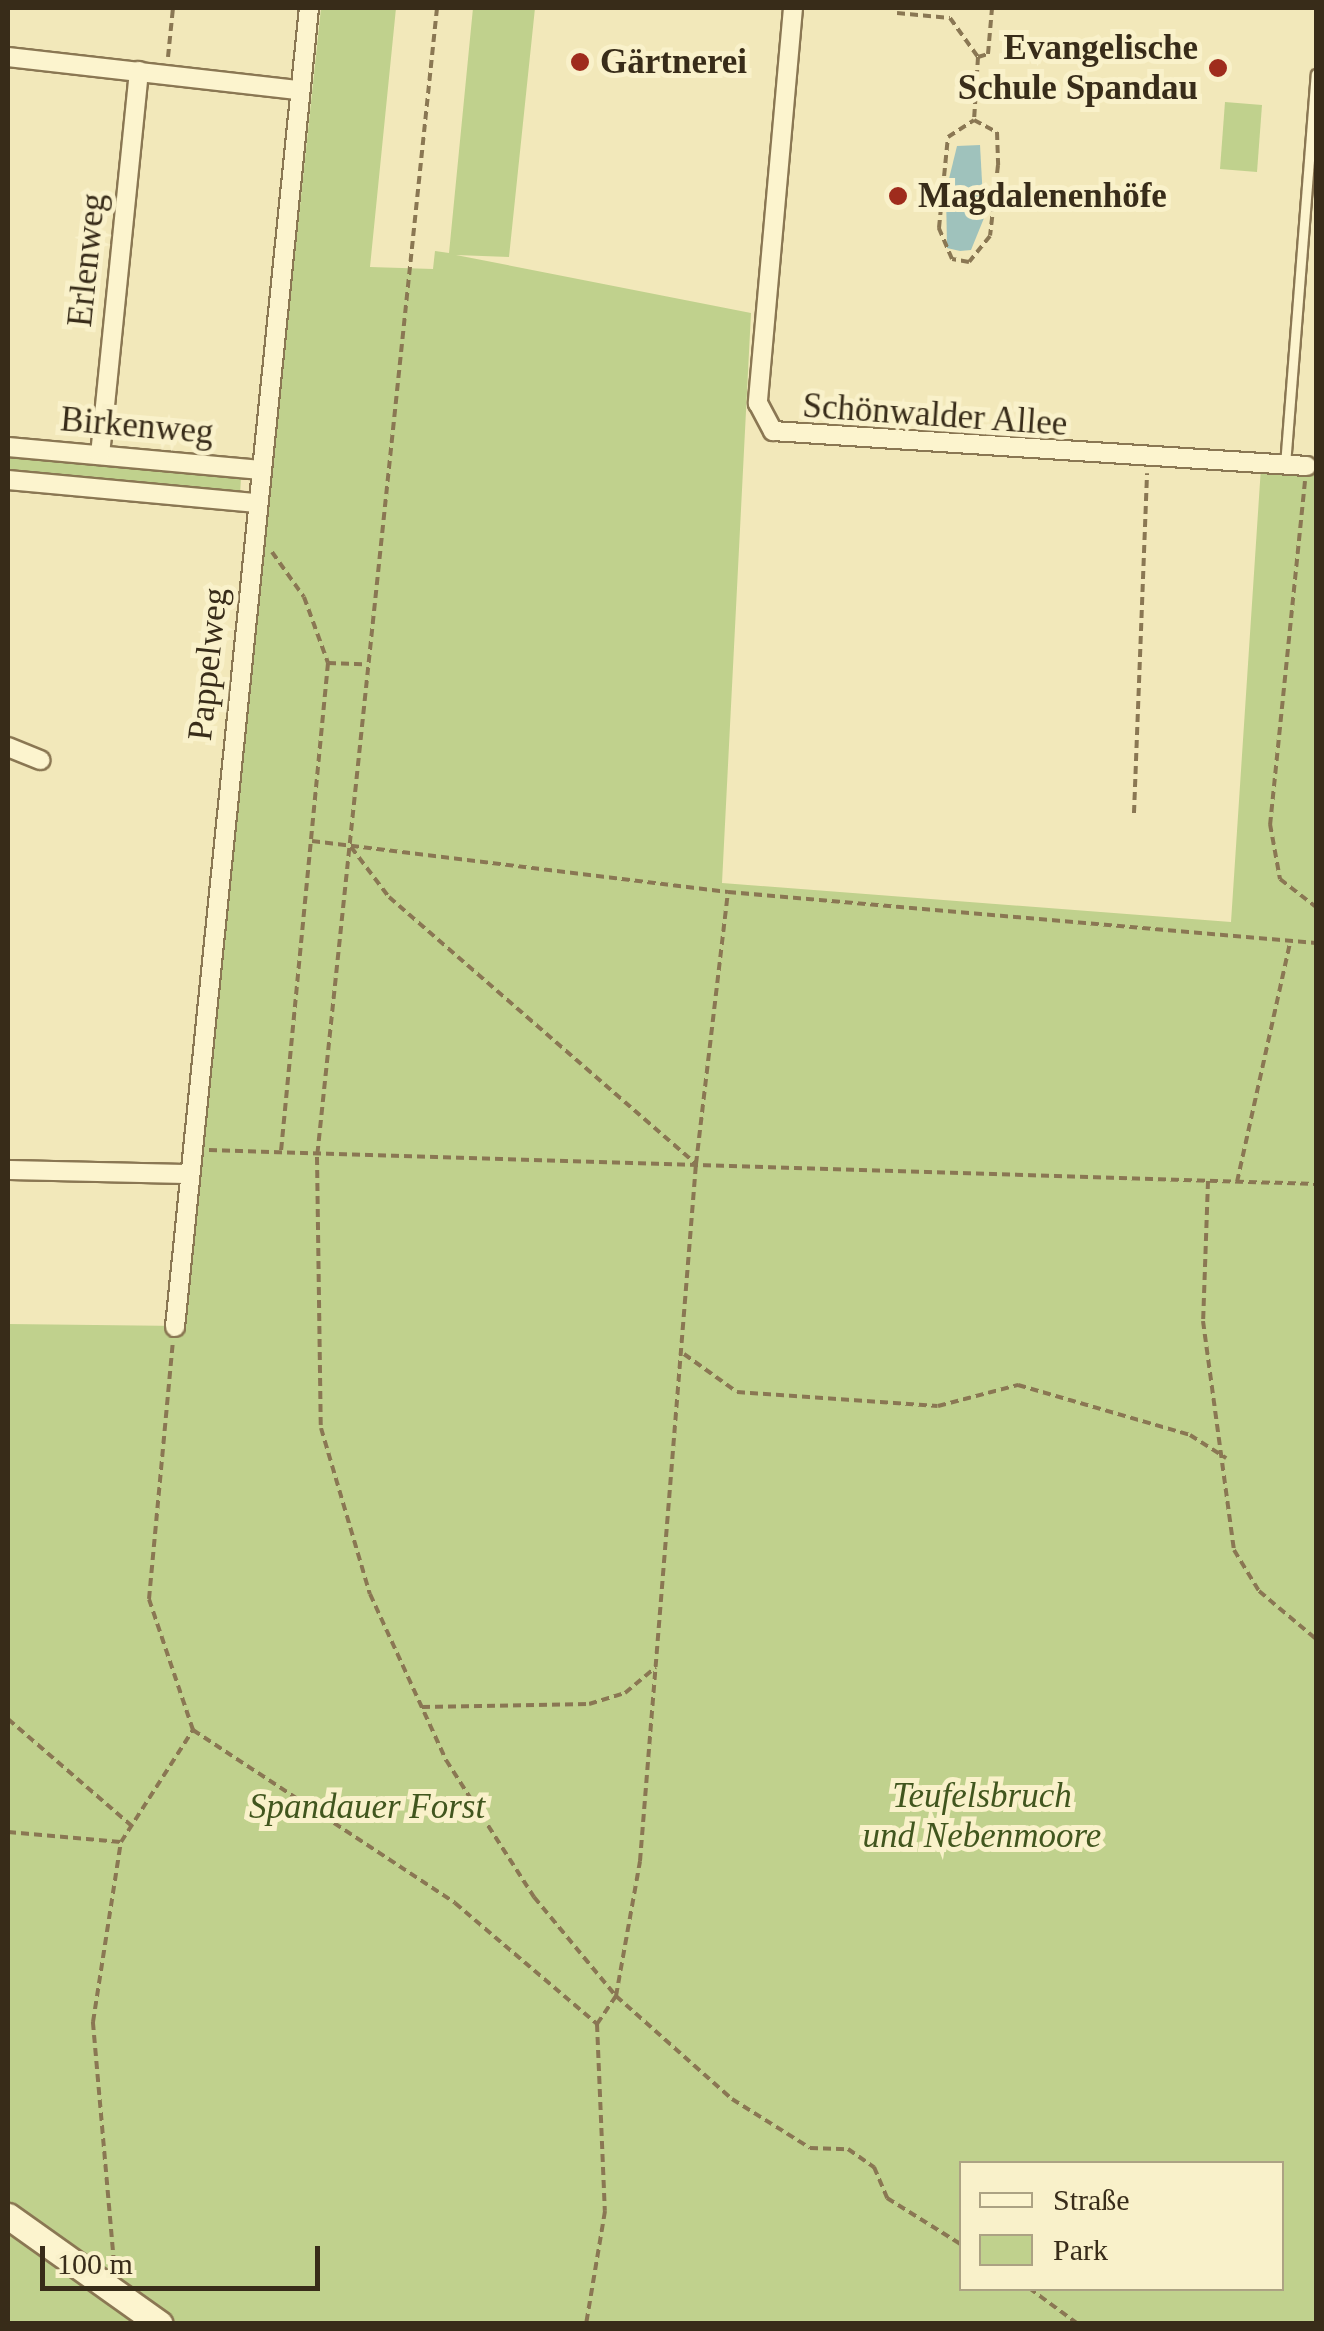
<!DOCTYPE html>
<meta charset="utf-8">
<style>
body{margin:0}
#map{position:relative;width:1324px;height:2331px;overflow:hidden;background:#f2e8ba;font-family:Georgia,serif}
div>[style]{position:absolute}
.green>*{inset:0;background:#c0d18d}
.water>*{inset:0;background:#9fc2bc}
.path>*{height:4px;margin-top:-2px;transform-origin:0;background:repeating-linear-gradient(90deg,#8a7753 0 8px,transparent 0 13px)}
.roads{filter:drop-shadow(2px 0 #8a7753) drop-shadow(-2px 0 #8a7753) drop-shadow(0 2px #8a7753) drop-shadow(0 -2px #8a7753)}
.lane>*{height:9px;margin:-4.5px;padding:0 4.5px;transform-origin:4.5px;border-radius:4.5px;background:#fcf4ce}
.street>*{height:18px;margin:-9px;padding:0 9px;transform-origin:9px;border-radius:9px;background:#fcf4ce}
.secondary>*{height:25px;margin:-12.5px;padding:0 12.5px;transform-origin:12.5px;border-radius:12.5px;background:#fcf4ce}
.dots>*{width:28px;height:28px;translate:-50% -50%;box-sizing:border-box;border:5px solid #f9f1ca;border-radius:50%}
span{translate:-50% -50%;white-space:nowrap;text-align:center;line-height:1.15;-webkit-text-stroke:10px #f9f1ca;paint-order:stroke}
.poi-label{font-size:35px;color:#382c19;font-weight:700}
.right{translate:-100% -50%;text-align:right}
.left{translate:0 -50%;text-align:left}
.street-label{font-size:35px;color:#382c19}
.park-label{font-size:35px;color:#41561e;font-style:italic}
.frame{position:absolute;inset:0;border:10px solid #382c19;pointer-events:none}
.legend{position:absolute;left:959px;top:2161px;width:325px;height:130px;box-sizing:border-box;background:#f9f1ca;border:2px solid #aca283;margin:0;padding:12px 18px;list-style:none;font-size:30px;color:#382c19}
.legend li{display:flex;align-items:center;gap:20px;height:50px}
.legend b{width:50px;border:2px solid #aca283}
.scale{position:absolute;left:40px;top:2246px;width:280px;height:45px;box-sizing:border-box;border:5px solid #382c19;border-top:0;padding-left:12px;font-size:30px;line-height:35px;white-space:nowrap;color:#382c19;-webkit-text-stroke:8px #f9f1ca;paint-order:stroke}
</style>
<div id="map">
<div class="green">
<div style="clip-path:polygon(evenodd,321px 8px,396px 8px,370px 267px,433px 269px,435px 251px,449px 253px,473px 8px,535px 8px,509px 257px,456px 255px,751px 313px,722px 883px,1231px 922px,1261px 467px,1316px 469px,1316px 2323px,8px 2324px,8px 1324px,181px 1326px,321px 8px,962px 2164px,1282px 2164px,1282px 2288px,962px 2288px,962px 2164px)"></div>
<div style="clip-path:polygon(1225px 102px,1262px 105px,1257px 172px,1220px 169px)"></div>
<div style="clip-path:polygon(8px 456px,241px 477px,240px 495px,8px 473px)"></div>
</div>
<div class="water">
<div style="clip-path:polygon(980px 145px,984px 218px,971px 250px,960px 251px,947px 248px,946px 191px,957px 146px)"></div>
</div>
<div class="path">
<div style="left:437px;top:8px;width:1155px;rotate:95.96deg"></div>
<div style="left:317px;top:1157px;width:271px;rotate:89.2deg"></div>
<div style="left:321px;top:1428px;width:173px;rotate:73.6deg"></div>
<div style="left:370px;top:1594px;width:183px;rotate:65.4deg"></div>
<div style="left:446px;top:1760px;width:163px;rotate:57.3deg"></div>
<div style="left:534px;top:1897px;width:129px;rotate:50.4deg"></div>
<div style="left:616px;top:1996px;width:155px;rotate:41.6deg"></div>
<div style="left:732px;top:2099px;width:92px;rotate:32.1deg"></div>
<div style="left:810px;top:2148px;width:38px;rotate:2deg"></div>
<div style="left:848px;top:2149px;width:32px;rotate:35deg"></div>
<div style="left:874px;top:2167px;width:34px;rotate:67deg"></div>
<div style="left:887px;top:2198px;width:89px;rotate:32.1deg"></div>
<div style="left:897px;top:13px;width:53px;rotate:5.4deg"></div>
<div style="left:950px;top:18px;width:48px;rotate:54.3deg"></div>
<div style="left:978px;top:57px;width:63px;rotate:93.6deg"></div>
<div style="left:974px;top:120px;width:26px;rotate:28deg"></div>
<div style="left:997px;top:132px;width:33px;rotate:88deg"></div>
<div style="left:998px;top:165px;width:71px;rotate:96.4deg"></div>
<div style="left:990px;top:236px;width:33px;rotate:129deg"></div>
<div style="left:969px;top:262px;width:17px;rotate:-170deg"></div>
<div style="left:952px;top:259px;width:34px;rotate:-113deg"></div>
<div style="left:939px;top:228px;width:91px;rotate:-84.4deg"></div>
<div style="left:948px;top:137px;width:31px;rotate:-33deg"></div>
<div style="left:168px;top:57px;width:49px;rotate:-84.2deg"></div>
<div style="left:978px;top:57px;width:10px;rotate:-17deg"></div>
<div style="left:988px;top:54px;width:46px;rotate:-85deg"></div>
<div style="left:1305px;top:481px;width:345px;rotate:95.8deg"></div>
<div style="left:1270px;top:824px;width:56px;rotate:79.7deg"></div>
<div style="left:1280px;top:879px;width:46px;rotate:37.9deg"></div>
<div style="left:272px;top:552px;width:55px;rotate:54.6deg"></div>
<div style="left:304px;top:597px;width:70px;rotate:70deg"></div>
<div style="left:328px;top:663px;width:493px;rotate:95.5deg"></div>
<div style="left:328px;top:663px;width:35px;rotate:2deg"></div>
<div style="left:1134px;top:813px;width:340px;rotate:-87.8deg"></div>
<div style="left:312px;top:841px;width:419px;rotate:7deg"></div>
<div style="left:728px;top:892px;width:590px;rotate:4.96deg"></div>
<div style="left:351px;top:847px;width:63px;rotate:52.8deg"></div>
<div style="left:389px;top:897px;width:407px;rotate:41deg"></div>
<div style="left:209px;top:1150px;width:1108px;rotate:1.76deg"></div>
<div style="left:1208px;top:1181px;width:140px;rotate:92deg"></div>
<div style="left:1203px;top:1321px;width:231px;rotate:82.3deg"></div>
<div style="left:1234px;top:1550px;width:48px;rotate:58.6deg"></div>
<div style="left:1259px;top:1591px;width:75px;rotate:40.1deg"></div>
<div style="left:1237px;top:1182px;width:245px;rotate:-77.5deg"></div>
<div style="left:684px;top:1354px;width:65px;rotate:35.6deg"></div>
<div style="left:737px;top:1392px;width:201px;rotate:4deg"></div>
<div style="left:938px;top:1406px;width:83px;rotate:-14.7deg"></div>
<div style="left:1018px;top:1385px;width:179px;rotate:16.2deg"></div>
<div style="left:1190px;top:1435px;width:43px;rotate:32.6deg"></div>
<div style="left:422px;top:1707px;width:167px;rotate:-1deg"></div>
<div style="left:589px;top:1704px;width:38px;rotate:-17deg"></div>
<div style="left:625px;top:1693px;width:40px;rotate:-40deg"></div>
<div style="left:8px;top:1719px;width:164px;rotate:40.8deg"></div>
<div style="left:193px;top:1730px;width:314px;rotate:33.4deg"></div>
<div style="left:455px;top:1903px;width:187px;rotate:40.4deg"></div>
<div style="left:597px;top:2024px;width:187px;rotate:87.6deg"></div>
<div style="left:605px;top:2211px;width:115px;rotate:99.5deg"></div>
<div style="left:8px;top:1832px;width:113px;rotate:5.1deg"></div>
<div style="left:597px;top:2024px;width:34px;rotate:-56deg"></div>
<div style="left:616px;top:1996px;width:137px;rotate:-79.9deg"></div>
<div style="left:640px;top:1861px;width:699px;rotate:-85.41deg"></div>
<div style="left:696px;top:1164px;width:274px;rotate:-83.3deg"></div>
<div style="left:114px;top:2263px;width:242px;rotate:-95deg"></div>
<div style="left:93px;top:2022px;width:182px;rotate:-81.2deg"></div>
<div style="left:121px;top:1842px;width:133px;rotate:-57.3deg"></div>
<div style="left:193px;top:1730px;width:138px;rotate:-108.6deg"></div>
<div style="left:149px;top:1599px;width:259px;rotate:-84.7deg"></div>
<div style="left:1029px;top:2288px;width:61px;rotate:36.3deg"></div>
</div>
<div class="roads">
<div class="lane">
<div style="left:1285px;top:465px;width:392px;rotate:-85.5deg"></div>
</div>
<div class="street">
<div style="left:793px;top:8px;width:397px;rotate:95.1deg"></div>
<div style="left:758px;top:403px;width:32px;rotate:62deg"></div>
<div style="left:773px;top:431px;width:535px;rotate:3.75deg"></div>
<div style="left:8px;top:57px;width:293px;rotate:6.5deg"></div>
<div style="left:8px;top:447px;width:254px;rotate:5.2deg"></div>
<div style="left:100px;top:455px;width:386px;rotate:-84.2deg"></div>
<div style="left:8px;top:480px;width:250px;rotate:5.3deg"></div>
<div style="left:8px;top:747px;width:35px;rotate:22deg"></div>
<div style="left:8px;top:1170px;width:179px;rotate:1.3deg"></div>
<div style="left:175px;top:1327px;width:1326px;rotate:-84.2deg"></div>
</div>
<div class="secondary">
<div style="left:8px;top:2216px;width:186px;rotate:35.4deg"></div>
</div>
</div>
<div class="dots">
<div style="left:580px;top:62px;background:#9f2c1d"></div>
<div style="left:1218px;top:68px;background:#9f2c1d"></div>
<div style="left:898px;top:196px;background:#9f2c1d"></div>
</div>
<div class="poi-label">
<span class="right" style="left:1198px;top:68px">Evangelische<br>Schule Spandau</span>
<span class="left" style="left:600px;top:62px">Gärtnerei</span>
<span class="left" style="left:918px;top:196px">Magdalenenhöfe</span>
</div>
<div class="street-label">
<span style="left:87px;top:260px;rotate:-84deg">Erlenweg</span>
<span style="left:935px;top:415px;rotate:4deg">Schönwalder Allee</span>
<span style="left:137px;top:426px;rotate:5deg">Birkenweg</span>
<span style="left:208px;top:664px;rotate:-84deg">Pappelweg</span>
</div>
<div class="park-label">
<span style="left:982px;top:1816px">Teufelsbruch<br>und Nebenmoore</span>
<span style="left:367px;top:1807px">Spandauer Forst</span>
</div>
<div class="frame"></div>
<ul class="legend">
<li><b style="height:12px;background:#fcf4ce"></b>Straße</li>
<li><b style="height:28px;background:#c0d18d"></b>Park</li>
</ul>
<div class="scale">100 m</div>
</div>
